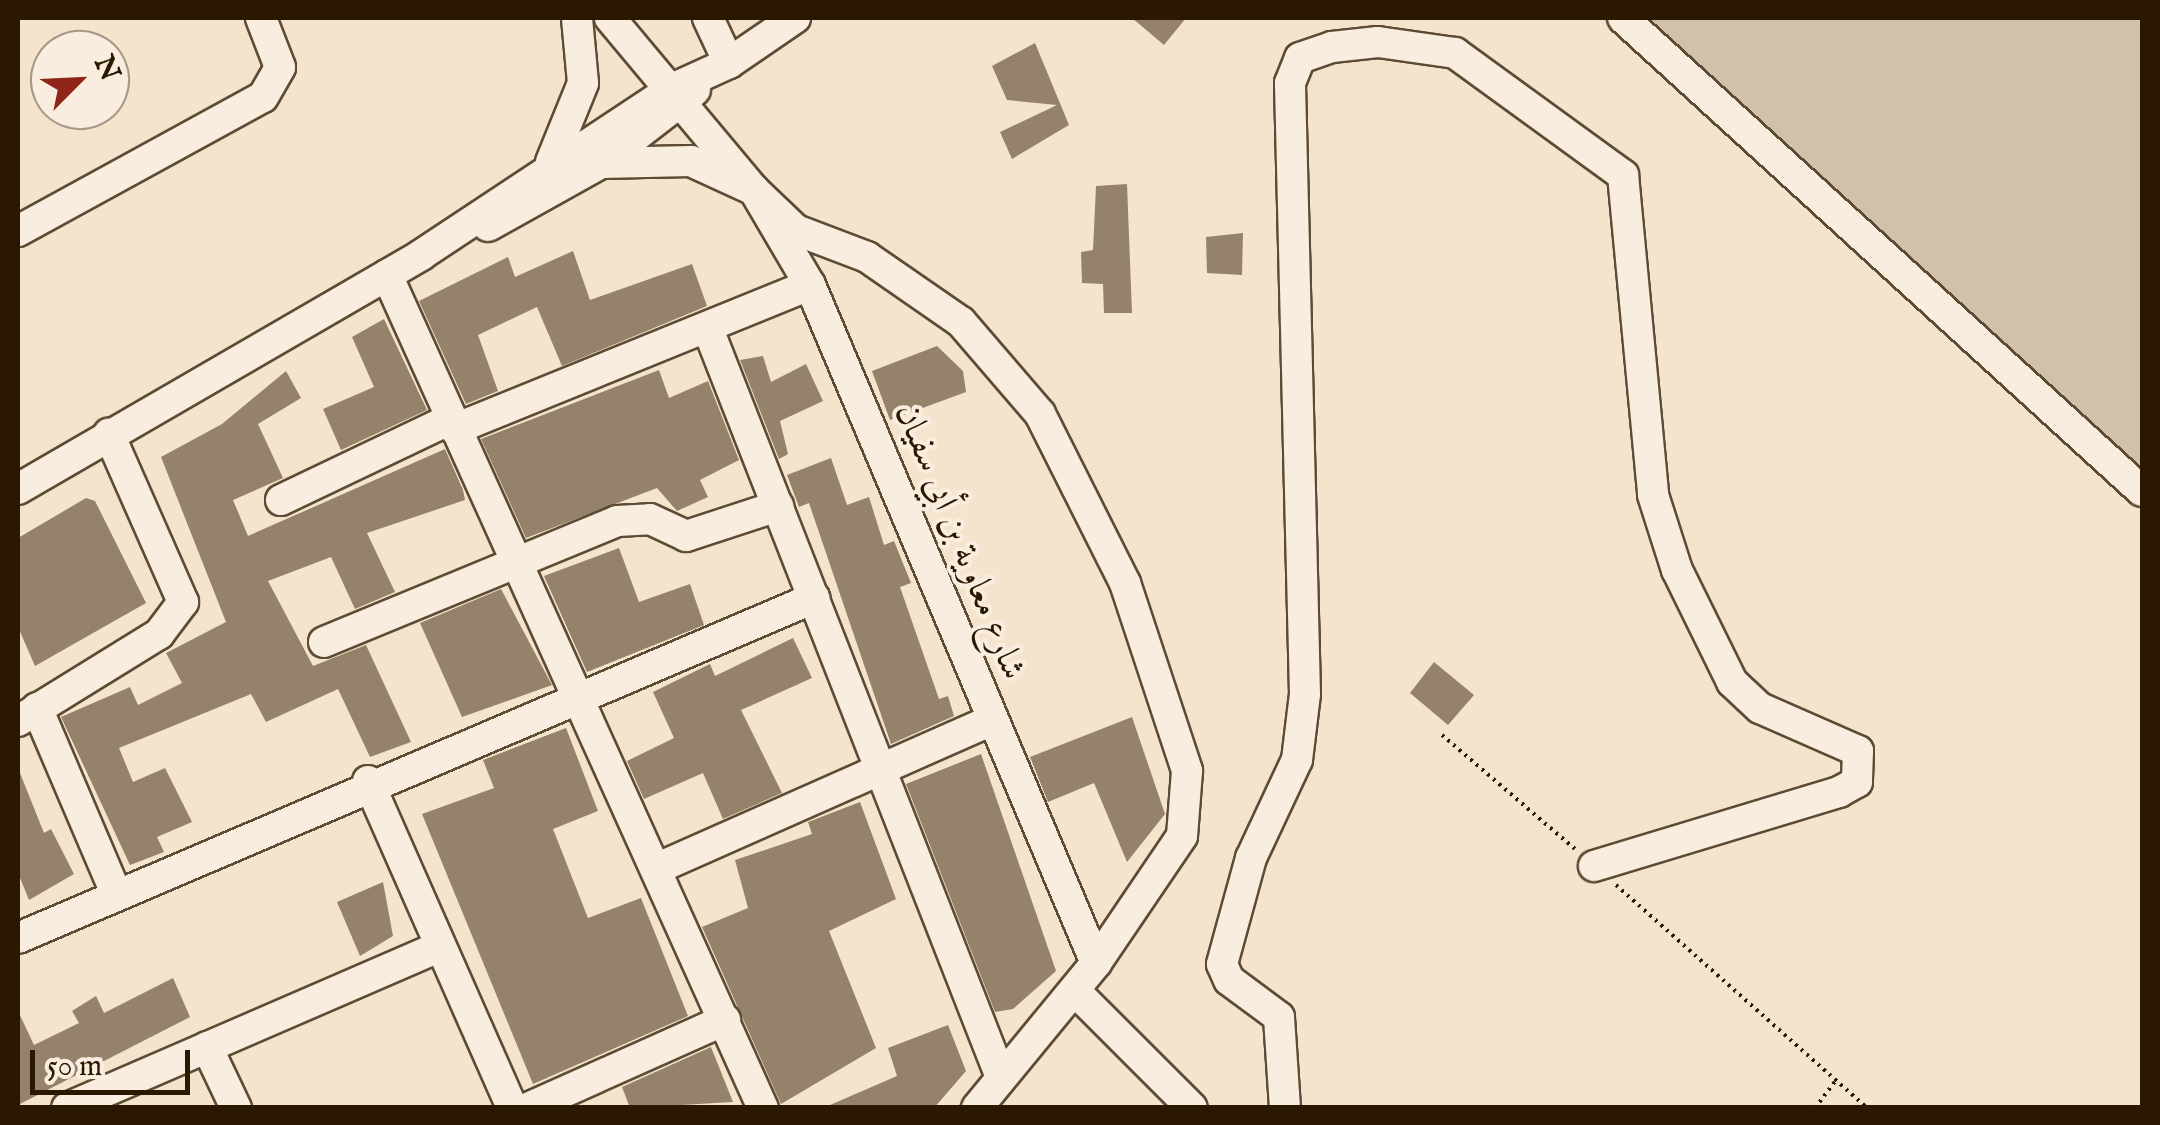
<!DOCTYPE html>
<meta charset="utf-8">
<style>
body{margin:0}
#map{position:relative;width:2160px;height:1125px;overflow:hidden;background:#f5e4cd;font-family:"IM FELL English",Amiri,serif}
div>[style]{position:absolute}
.green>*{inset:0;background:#d2c1aa}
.building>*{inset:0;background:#94826b}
.path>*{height:4px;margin-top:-2px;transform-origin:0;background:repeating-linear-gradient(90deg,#2a1801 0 2.5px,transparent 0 7.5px)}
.roads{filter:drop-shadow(2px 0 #5d4b34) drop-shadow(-2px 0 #5d4b34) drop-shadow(0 2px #5d4b34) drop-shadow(0 -2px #5d4b34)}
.minor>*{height:30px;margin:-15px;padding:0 15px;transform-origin:15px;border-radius:15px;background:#f8edde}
span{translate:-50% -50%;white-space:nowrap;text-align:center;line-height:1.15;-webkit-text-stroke:8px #f8edde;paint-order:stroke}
.street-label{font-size:35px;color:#2a1801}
.frame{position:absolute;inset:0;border:20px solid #2a1801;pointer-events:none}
.north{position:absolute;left:30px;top:30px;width:100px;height:100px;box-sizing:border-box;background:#f8edde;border:2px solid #a69886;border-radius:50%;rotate:66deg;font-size:28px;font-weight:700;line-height:40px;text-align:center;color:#2a1801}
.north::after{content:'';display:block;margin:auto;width:35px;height:45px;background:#8f2418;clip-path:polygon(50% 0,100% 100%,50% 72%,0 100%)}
.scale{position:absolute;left:30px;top:1050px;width:160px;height:45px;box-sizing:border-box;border:5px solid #2a1801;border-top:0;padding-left:12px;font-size:30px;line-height:35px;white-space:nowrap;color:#2a1801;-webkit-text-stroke:8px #f8edde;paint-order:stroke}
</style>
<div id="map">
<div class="green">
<div style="clip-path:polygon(1619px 18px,2142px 18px,2142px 488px)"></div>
</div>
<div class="building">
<div style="clip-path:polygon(1132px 18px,1186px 18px,1164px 45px)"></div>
<div style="clip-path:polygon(1035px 43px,1069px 125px,1012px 159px,1000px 132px,1057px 105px,1007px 100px,992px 66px)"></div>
<div style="clip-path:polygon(1127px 184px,1132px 313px,1104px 313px,1103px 284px,1082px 283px,1081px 252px,1093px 250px,1096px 186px)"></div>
<div style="clip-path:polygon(1243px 233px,1242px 275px,1207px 273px,1206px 237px)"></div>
<div style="clip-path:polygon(573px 251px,590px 300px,692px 264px,707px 306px,562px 366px,537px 307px,478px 335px,498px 391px,466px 404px,419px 301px,508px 257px,515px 277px)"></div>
<div style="clip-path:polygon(384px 319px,427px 410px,341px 450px,323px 409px,374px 387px,352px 337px)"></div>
<div style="clip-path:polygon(937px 346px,963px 371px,966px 392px,890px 420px,872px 371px)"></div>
<div style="clip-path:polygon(763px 356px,771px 382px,806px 364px,823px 401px,780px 421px,788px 454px,779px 459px,740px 360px)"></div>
<div style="clip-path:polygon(659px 370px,669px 398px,708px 381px,739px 460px,700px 480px,708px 497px,677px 511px,657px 488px,526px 538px,481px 439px)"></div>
<div style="clip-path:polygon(286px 371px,301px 398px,258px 424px,283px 478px,233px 500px,248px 536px,445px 449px,463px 490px,465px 500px,367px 533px,395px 592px,355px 609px,331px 557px,268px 581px,313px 666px,366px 645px,411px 742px,370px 757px,338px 689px,266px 722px,251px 694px,119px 748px,133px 782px,165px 768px,192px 822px,157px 837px,164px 852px,130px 865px,61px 717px,130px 687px,138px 705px,182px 683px,166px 653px,226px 622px,161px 457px,222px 424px)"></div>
<div style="clip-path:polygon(831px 458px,847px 505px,869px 497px,884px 545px,894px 541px,911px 583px,900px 587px,939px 699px,948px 696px,954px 716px,891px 744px,809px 503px,799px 507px,787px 475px)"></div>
<div style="clip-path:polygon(86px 498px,95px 501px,146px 603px,35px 666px,18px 627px,18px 538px)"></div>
<div style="clip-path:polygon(619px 548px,639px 602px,690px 584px,704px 625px,587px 672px,544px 576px)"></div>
<div style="clip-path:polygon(501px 589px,552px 685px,462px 717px,420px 623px)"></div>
<div style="clip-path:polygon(793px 638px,812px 678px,741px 710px,782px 793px,723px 819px,703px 773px,644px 799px,627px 761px,674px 738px,653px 692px,710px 664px,715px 676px)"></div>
<div style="clip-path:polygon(1434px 662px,1474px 695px,1448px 725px,1410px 693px)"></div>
<div style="clip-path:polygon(1132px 717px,1165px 814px,1127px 862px,1094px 783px,1048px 802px,1030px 757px)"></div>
<div style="clip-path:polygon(566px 728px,598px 811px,553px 829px,588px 918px,641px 898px,688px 1016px,533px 1084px,422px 814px,494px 788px,483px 760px)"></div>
<div style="clip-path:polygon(981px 754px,1056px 971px,1013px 1009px,995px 1012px,906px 784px)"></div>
<div style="clip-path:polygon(18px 768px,44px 833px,51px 829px,74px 874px,29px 900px,18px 873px)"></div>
<div style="clip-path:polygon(860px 802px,896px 899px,829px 931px,876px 1048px,781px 1104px,702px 927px,748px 908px,735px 860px,812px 834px,808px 822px)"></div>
<div style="clip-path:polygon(383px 882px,393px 936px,360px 956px,337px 902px)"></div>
<div style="clip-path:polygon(173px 978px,190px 1017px,18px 1105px,18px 1011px,34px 1045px,79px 1023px,72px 1011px,96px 996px,104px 1013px)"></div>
<div style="clip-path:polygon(948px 1025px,966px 1071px,934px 1108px,823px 1108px,897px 1076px,888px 1048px)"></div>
<div style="clip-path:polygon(711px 1047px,733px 1102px,630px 1108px,622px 1087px)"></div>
</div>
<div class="path">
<div style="left:1442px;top:735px;width:175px;rotate:40.6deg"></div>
<div style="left:1616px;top:885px;width:336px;rotate:41.6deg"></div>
<div style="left:1815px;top:1108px;width:34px;rotate:-53deg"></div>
</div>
<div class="roads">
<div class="minor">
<div style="left:610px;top:18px;width:224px;rotate:50.1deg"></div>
<div style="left:754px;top:190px;width:110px;rotate:59.5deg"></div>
<div style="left:810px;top:285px;width:736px;rotate:67.13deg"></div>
<div style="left:1096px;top:963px;width:188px;rotate:129.4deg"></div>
<div style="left:1623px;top:18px;width:702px;rotate:42.35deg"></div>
<div style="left:729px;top:63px;width:80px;rotate:-34.3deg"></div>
<div style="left:551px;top:162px;width:85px;rotate:-67.9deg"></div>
<div style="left:583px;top:83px;width:65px;rotate:-95.3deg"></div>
<div style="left:601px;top:163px;width:90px;rotate:-1.3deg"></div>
<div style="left:691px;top:161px;width:69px;rotate:24.7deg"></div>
<div style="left:754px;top:190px;width:58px;rotate:43.6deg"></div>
<div style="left:796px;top:230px;width:76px;rotate:20.8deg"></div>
<div style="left:867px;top:257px;width:114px;rotate:34.7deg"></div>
<div style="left:961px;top:322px;width:121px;rotate:49.3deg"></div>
<div style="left:1040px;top:414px;width:189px;rotate:63.3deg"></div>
<div style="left:1125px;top:583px;width:198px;rotate:71.7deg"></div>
<div style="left:1187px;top:771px;width:65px;rotate:94.4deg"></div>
<div style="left:1182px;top:836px;width:153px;rotate:124.1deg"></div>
<div style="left:488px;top:226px;width:129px;rotate:-29.1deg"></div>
<div style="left:601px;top:163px;width:119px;rotate:-37.8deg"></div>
<div style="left:18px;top:231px;width:279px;rotate:-28.7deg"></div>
<div style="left:263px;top:97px;width:34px;rotate:-60deg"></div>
<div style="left:280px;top:67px;width:53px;rotate:-111.2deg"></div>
<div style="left:387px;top:275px;width:914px;rotate:65.71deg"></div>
<div style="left:708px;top:329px;width:801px;rotate:68.62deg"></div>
<div style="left:455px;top:429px;width:383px;rotate:-22.1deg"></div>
<div style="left:18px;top:489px;width:466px;rotate:-30.1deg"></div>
<div style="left:421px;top:255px;width:301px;rotate:-33.5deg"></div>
<div style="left:672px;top:89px;width:63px;rotate:-24.5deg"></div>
<div style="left:729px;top:63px;width:50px;rotate:-115deg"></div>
<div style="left:281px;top:500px;width:188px;rotate:-25.5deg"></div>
<div style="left:324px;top:642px;width:317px;rotate:-22.4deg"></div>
<div style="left:617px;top:521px;width:33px;rotate:-3deg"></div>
<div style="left:650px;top:519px;width:40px;rotate:25deg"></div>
<div style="left:686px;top:536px;width:97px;rotate:-18.1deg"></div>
<div style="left:37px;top:708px;width:199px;rotate:66.9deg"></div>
<div style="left:18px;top:721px;width:166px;rotate:-31.7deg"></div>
<div style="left:159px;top:634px;width:40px;rotate:-53deg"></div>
<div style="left:183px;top:602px;width:184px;rotate:-113.8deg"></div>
<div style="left:368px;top:781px;width:357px;rotate:66.2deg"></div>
<div style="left:658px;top:868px;width:363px;rotate:-23.9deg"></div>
<div style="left:18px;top:938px;width:866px;rotate:-23.13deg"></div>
<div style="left:1075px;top:991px;width:165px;rotate:45deg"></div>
<div style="left:207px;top:1047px;width:68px;rotate:64.6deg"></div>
<div style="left:67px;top:1108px;width:402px;rotate:-23.4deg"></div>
<div style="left:528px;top:1108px;width:216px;rotate:-24.1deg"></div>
<div style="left:1285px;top:1108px;width:91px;rotate:-93.8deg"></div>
<div style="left:1279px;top:1017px;width:62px;rotate:-143.5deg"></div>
<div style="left:1229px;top:980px;width:17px;rotate:-114deg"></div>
<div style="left:1222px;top:964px;width:110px;rotate:-74.7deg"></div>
<div style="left:1251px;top:858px;width:108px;rotate:-64.9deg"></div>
<div style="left:1297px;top:760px;width:66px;rotate:-83.1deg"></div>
<div style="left:1305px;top:694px;width:611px;rotate:-91.41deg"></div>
<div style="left:1290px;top:83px;width:27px;rotate:-68deg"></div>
<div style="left:1300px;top:58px;width:34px;rotate:-19deg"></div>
<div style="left:1332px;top:47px;width:46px;rotate:-6.2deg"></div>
<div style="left:1378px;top:42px;width:78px;rotate:8.1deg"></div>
<div style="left:1455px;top:53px;width:208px;rotate:36deg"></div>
<div style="left:1623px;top:175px;width:321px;rotate:84.6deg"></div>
<div style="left:1653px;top:495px;width:79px;rotate:72.3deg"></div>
<div style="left:1677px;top:570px;width:125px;rotate:63.8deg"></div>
<div style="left:1732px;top:682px;width:38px;rotate:43deg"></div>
<div style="left:1760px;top:708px;width:107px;rotate:23.7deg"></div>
<div style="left:1858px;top:751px;width:31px;rotate:92deg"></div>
<div style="left:1857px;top:782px;width:21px;rotate:151deg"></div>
<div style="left:1839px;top:792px;width:256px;rotate:163.2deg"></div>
</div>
</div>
<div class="street-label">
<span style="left:959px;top:542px;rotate:68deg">شارع معاوية بن أبي سفيان</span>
</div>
<div class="frame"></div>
<div class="north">N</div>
<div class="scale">50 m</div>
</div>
